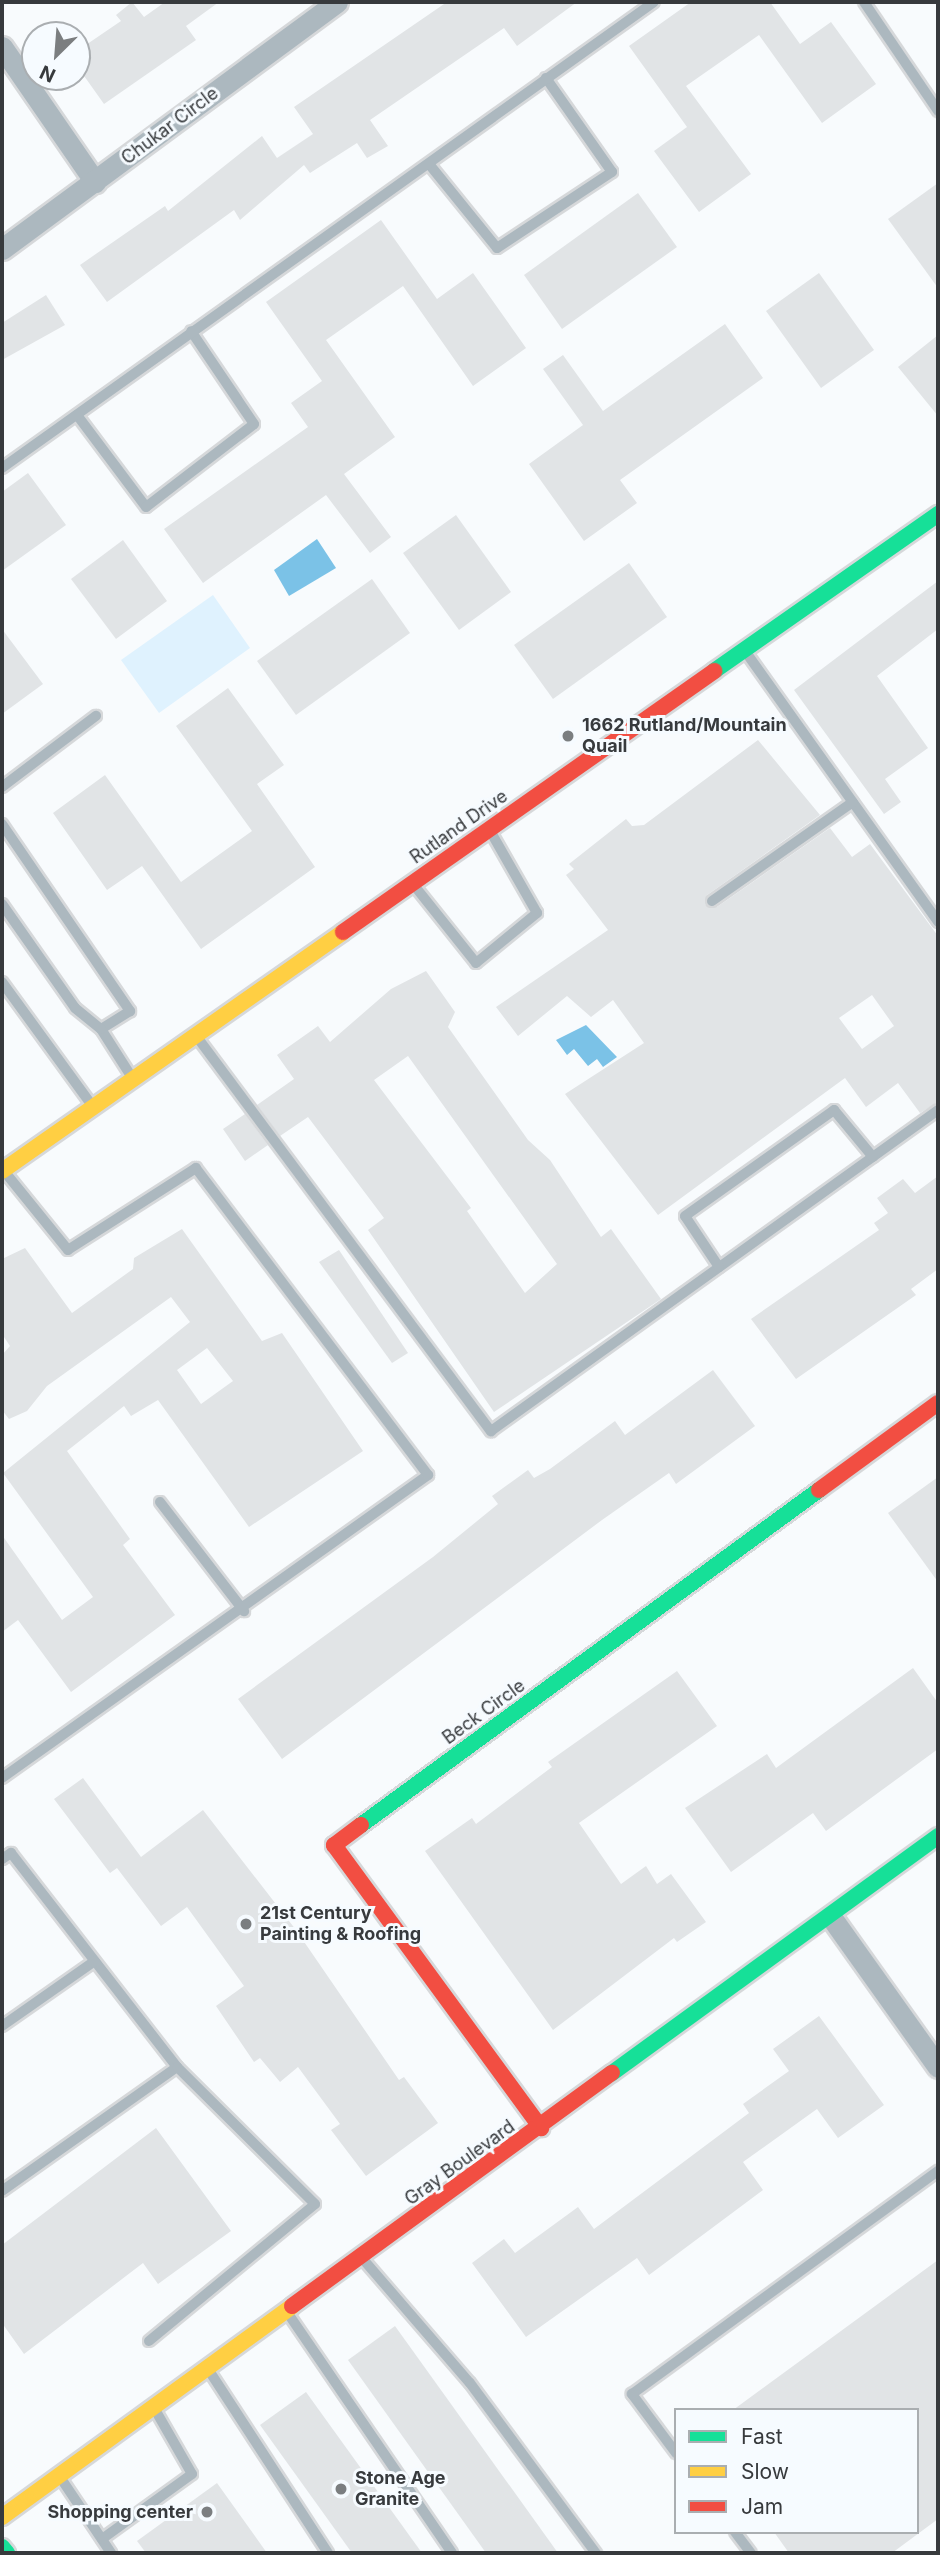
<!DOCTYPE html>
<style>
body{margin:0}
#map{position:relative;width:940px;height:2555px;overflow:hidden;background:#f8fbfd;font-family:Inter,sans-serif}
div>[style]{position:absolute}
.green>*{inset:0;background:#dff2fe}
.water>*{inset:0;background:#7bc2e7}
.building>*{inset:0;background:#e1e4e6}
.roads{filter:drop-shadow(2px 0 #d6d8da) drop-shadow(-2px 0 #d6d8da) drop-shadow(0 2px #d6d8da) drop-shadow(0 -2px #d6d8da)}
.lane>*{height:10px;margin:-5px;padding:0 5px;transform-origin:5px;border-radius:5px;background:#acb8bf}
.street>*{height:21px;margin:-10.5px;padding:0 10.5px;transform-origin:10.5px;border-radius:10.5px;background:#acb8bf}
.fast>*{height:16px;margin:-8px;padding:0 8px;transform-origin:8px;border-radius:8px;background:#16e098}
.slow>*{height:16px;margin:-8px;padding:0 8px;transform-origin:8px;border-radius:8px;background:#ffcf43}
.jam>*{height:16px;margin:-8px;padding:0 8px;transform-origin:8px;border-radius:8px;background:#f24e42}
.dots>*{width:19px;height:19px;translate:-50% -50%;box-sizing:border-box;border:4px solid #f6fbff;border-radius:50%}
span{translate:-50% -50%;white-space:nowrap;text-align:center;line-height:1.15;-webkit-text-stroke:6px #f6fbff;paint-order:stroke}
.street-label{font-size:18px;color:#373a3d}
.poi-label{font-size:18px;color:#373a3d;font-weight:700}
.left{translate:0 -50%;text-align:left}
.right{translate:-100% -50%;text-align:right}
.frame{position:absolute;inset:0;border:4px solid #373a3d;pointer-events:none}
.legend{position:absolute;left:674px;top:2408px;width:245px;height:126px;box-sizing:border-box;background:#f6fbff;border:2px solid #aaaeb1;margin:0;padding:9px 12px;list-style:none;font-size:21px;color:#373a3d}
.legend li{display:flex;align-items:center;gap:14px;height:35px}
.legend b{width:35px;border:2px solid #aaaeb1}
.north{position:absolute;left:21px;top:21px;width:70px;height:70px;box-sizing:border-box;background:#f6fbff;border:2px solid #aaaeb1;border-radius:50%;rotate:205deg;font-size:19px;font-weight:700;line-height:28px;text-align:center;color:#373a3d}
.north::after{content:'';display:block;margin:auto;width:24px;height:32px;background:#7b7e80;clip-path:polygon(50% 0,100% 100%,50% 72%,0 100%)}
</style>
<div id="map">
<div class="green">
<div style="clip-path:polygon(213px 595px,250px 648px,159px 713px,121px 660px)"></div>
</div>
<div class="water">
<div style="clip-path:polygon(317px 539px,336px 568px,289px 596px,274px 570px)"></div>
<div style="clip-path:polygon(586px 1025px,617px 1057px,603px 1067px,597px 1059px,588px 1066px,574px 1049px,567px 1055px,556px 1040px)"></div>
</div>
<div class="building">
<div style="clip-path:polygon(132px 2px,144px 17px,165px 2px,219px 2px,186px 26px,196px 40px,104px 104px,77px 66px,77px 51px,121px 21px,116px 15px)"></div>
<div style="clip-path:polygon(447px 2px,577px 2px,517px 46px,504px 28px,370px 120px,388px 146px,367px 158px,357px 143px,310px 173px,304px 165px,240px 220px,234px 210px,107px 302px,80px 265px,165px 206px,168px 211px,262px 136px,277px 158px,313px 134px,294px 107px)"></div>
<div style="clip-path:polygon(691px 2px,770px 2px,800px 44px,831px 22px,876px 84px,822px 123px,759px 35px,686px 86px,751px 174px,699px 212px,654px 151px,687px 127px,629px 46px)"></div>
<div style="clip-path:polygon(938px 183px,938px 288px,888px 219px)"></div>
<div style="clip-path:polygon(638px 193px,677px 247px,562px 329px,524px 275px)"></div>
<div style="clip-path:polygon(381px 220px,437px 299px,473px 273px,526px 348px,473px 386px,403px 286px,326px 340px,395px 437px,344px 474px,391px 537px,370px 553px,326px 495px,203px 583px,164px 529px,308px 427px,291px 403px,322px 381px,266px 302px)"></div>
<div style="clip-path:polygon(819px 273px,874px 350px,821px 388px,766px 311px)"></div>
<div style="clip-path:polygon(46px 295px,65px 325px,2px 360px,2px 323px)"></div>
<div style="clip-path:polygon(725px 324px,763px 378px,620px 480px,637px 503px,584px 541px,529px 464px,583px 425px,543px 369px,563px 355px,603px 411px)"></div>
<div style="clip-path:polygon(938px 335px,938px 416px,898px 367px)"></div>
<div style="clip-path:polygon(28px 473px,66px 525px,2px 571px,2px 492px)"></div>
<div style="clip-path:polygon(456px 515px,511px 592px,459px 630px,403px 553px)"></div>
<div style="clip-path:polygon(123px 540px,167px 601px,116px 639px,71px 579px)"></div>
<div style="clip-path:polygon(629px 563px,667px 617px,553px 699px,514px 645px)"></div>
<div style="clip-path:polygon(372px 579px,410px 633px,296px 715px,257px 661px)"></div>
<div style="clip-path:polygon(938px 581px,938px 629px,877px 676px,928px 748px,885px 779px,901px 802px,884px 814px,794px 690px)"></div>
<div style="clip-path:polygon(2px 629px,43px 684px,2px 714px)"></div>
<div style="clip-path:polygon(228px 688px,284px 765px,257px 784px,315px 867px,201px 949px,142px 866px,107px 890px,53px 813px,105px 775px,181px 882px,252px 831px,176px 726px)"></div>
<div style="clip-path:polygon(evenodd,758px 740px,820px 815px,707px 895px,705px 905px,717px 907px,830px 828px,852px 857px,870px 844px,938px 936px,938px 1102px,920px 1113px,898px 1083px,866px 1107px,845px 1078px,658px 1215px,565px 1094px,644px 1043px,613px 1000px,591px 1017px,567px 996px,518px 1036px,496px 1007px,608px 930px,566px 875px,574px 869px,569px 864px,626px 819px,632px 826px,644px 825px,758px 740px,872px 995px,894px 1026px,862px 1049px,839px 1018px,872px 995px)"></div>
<div style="clip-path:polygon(evenodd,426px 971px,455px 1012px,448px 1027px,528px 1140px,550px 1160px,601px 1237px,611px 1229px,661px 1299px,494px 1412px,368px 1230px,384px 1218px,308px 1117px,280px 1136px,257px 1105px,294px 1079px,277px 1055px,318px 1026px,330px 1042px,391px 989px,426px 971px,408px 1056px,557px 1264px,525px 1293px,467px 1211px,471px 1208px,374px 1080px,408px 1056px)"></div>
<div style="clip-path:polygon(245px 1114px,268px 1145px,245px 1161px,223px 1129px)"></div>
<div style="clip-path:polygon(938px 1176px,938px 1269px,911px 1289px,916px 1295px,796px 1379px,751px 1319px,879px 1230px,874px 1223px,888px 1213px,877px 1198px,903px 1179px,915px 1193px)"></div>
<div style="clip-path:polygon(evenodd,182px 1229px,262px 1341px,282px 1333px,363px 1451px,249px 1527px,158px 1400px,131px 1416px,124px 1406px,67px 1451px,130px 1539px,123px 1545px,175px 1615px,71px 1692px,18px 1620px,2px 1632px,2px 1535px,62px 1620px,93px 1597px,3px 1473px,190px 1322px,171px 1297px,47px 1386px,27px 1411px,9px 1419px,2px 1410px,2px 1355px,10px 1346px,2px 1334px,2px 1259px,25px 1248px,72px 1313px,133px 1269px,134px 1258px,182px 1229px,207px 1348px,233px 1381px,201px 1404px,177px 1370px,207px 1348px)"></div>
<div style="clip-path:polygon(339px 1250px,408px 1353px,392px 1363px,319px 1262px)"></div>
<div style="clip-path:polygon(713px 1370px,755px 1426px,676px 1484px,669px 1473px,602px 1520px,282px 1759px,238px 1699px,433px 1557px,498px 1504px,492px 1496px,528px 1470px,534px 1478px,550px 1469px,615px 1421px,625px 1435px)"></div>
<div style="clip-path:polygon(938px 1477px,938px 1582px,888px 1513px)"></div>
<div style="clip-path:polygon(913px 1668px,938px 1703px,938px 1749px,826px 1831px,813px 1813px,731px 1872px,685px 1808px,767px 1754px,776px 1768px)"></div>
<div style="clip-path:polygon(677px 1671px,717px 1726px,579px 1823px,621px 1884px,646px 1866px,657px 1884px,671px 1874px,706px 1922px,677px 1942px,674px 1938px,553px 2030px,425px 1851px,472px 1818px,476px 1824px,552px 1767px,548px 1762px)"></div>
<div style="clip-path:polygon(83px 1778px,141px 1857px,203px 1810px,296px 1930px,399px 2080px,404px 2077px,438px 2123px,366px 2176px,331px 2130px,340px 2124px,298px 2067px,280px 2082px,260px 2058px,254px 2062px,216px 2006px,244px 1986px,187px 1907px,161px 1926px,117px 1868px,110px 1873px,54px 1799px)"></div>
<div style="clip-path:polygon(819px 2016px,884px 2105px,838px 2138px,817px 2109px,743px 2162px,763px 2190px,649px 2275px,637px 2258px,526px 2337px,472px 2263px,504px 2239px,515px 2253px,578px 2207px,594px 2229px,749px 2113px,743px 2104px,789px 2071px,773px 2049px)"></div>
<div style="clip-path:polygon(156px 2128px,231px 2231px,158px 2284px,143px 2263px,24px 2354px,2px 2323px,2px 2245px)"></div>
<div style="clip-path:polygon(938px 2260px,938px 2519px,892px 2553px,789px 2553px,774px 2532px,917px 2532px,917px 2410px,733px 2410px)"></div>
<div style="clip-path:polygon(395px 2326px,558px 2553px,486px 2553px,348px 2360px)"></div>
<div style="clip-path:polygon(306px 2392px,422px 2553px,352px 2553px,260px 2425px)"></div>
<div style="clip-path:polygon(217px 2483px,267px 2553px,146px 2553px,137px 2541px)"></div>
</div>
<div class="roads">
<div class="lane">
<div style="left:864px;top:2px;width:132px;rotate:55.8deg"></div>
<div style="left:429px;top:164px;width:108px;rotate:51deg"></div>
<div style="left:497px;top:248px;width:138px;rotate:-33.5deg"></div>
<div style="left:612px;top:172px;width:115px;rotate:-125.1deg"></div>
<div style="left:77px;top:415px;width:115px;rotate:53.1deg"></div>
<div style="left:146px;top:507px;width:136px;rotate:-37.5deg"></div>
<div style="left:254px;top:424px;width:112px;rotate:-124.1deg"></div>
<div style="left:2px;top:468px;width:801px;rotate:-35.55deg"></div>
<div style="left:745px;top:651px;width:333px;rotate:54.5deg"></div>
<div style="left:2px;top:787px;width:118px;rotate:-37.1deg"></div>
<div style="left:2px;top:824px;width:227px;rotate:55.6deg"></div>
<div style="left:130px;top:1011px;width:34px;rotate:148deg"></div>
<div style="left:101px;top:1029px;width:59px;rotate:57.4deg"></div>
<div style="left:413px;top:884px;width:101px;rotate:51.4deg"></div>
<div style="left:476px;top:963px;width:79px;rotate:-39.3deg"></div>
<div style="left:537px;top:913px;width:97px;rotate:-119.7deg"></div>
<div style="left:712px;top:901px;width:172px;rotate:-35.1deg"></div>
<div style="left:2px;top:904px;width:127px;rotate:54.9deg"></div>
<div style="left:75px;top:1008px;width:33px;rotate:39deg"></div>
<div style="left:2px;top:982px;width:155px;rotate:53.9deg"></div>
<div style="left:197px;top:1037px;width:492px;rotate:53.3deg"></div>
<div style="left:491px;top:1431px;width:550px;rotate:-35.68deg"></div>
<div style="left:719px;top:1267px;width:61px;rotate:-123.7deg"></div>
<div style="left:685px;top:1216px;width:183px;rotate:-35.4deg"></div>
<div style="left:834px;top:1110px;width:61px;rotate:50.3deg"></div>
<div style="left:160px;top:1502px;width:138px;rotate:52.4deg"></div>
<div style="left:2px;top:1778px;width:523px;rotate:-35.42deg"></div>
<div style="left:428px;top:1475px;width:385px;rotate:-127.1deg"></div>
<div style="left:196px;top:1168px;width:152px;rotate:147.4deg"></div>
<div style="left:68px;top:1250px;width:102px;rotate:-129deg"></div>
<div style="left:2px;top:1859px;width:11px;rotate:-34deg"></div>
<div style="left:11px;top:1853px;width:271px;rotate:52.2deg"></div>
<div style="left:177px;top:2067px;width:214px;rotate:144.7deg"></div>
<div style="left:2px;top:2026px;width:113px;rotate:-35deg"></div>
<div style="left:362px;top:2258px;width:165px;rotate:49.2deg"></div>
<div style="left:470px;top:2383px;width:212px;rotate:53.5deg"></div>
<div style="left:287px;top:2312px;width:292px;rotate:55.6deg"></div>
<div style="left:149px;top:2341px;width:215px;rotate:-39.5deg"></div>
<div style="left:315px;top:2204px;width:194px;rotate:-135.2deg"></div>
<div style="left:208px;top:2369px;width:220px;rotate:56.9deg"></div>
<div style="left:676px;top:2453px;width:74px;rotate:-126.7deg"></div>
<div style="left:632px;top:2394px;width:379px;rotate:-36.1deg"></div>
<div style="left:60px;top:2477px;width:92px;rotate:56.1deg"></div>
<div style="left:735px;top:2532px;width:26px;rotate:53deg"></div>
<div style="left:102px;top:2539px;width:111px;rotate:-35.8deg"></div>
<div style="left:192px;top:2474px;width:76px;rotate:-119.9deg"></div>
</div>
<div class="street">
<div style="left:2px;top:47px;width:164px;rotate:55.4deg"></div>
<div style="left:2px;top:249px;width:416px;rotate:-36.4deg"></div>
<div style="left:831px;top:1917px;width:184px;rotate:54.5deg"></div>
</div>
<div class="fast">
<div style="left:714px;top:671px;width:274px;rotate:-35deg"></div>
<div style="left:361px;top:1825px;width:567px;rotate:-36.18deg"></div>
<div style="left:612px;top:2073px;width:403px;rotate:-36deg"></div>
<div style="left:2px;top:2547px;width:8px;rotate:50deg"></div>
</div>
<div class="slow">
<div style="left:2px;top:1171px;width:416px;rotate:-35deg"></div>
<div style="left:2px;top:2517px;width:359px;rotate:-36deg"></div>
</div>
<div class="jam">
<div style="left:343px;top:932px;width:454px;rotate:-35.1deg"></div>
<div style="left:819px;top:1490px;width:147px;rotate:-36.2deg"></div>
<div style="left:361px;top:1825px;width:34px;rotate:143deg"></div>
<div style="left:334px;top:1845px;width:351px;rotate:53.8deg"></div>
<div style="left:292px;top:2306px;width:396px;rotate:-36.1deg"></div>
</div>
</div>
<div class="dots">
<div style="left:568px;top:736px;background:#7b7e80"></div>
<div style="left:246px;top:1924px;background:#7b7e80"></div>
<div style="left:341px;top:2489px;background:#7b7e80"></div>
<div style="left:207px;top:2512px;background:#7b7e80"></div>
</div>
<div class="street-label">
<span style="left:170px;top:126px;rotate:-37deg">Chukar Circle</span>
<span style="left:459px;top:827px;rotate:-35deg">Rutland Drive</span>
<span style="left:484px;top:1712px;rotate:-36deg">Beck Circle</span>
<span style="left:460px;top:2163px;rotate:-36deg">Gray Boulevard</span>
</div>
<div class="poi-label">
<span class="left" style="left:582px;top:736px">1662 Rutland/Mountain<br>Quail</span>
<span class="left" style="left:260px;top:1924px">21st Century<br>Painting &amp; Roofing</span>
<span class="left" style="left:355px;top:2489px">Stone Age<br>Granite</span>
<span class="right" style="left:193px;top:2512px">Shopping center</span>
</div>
<div class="frame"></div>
<ul class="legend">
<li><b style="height:9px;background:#16e098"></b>Fast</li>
<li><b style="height:9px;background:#ffcf43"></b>Slow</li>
<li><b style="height:9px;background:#f24e42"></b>Jam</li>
</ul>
<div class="north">N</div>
</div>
